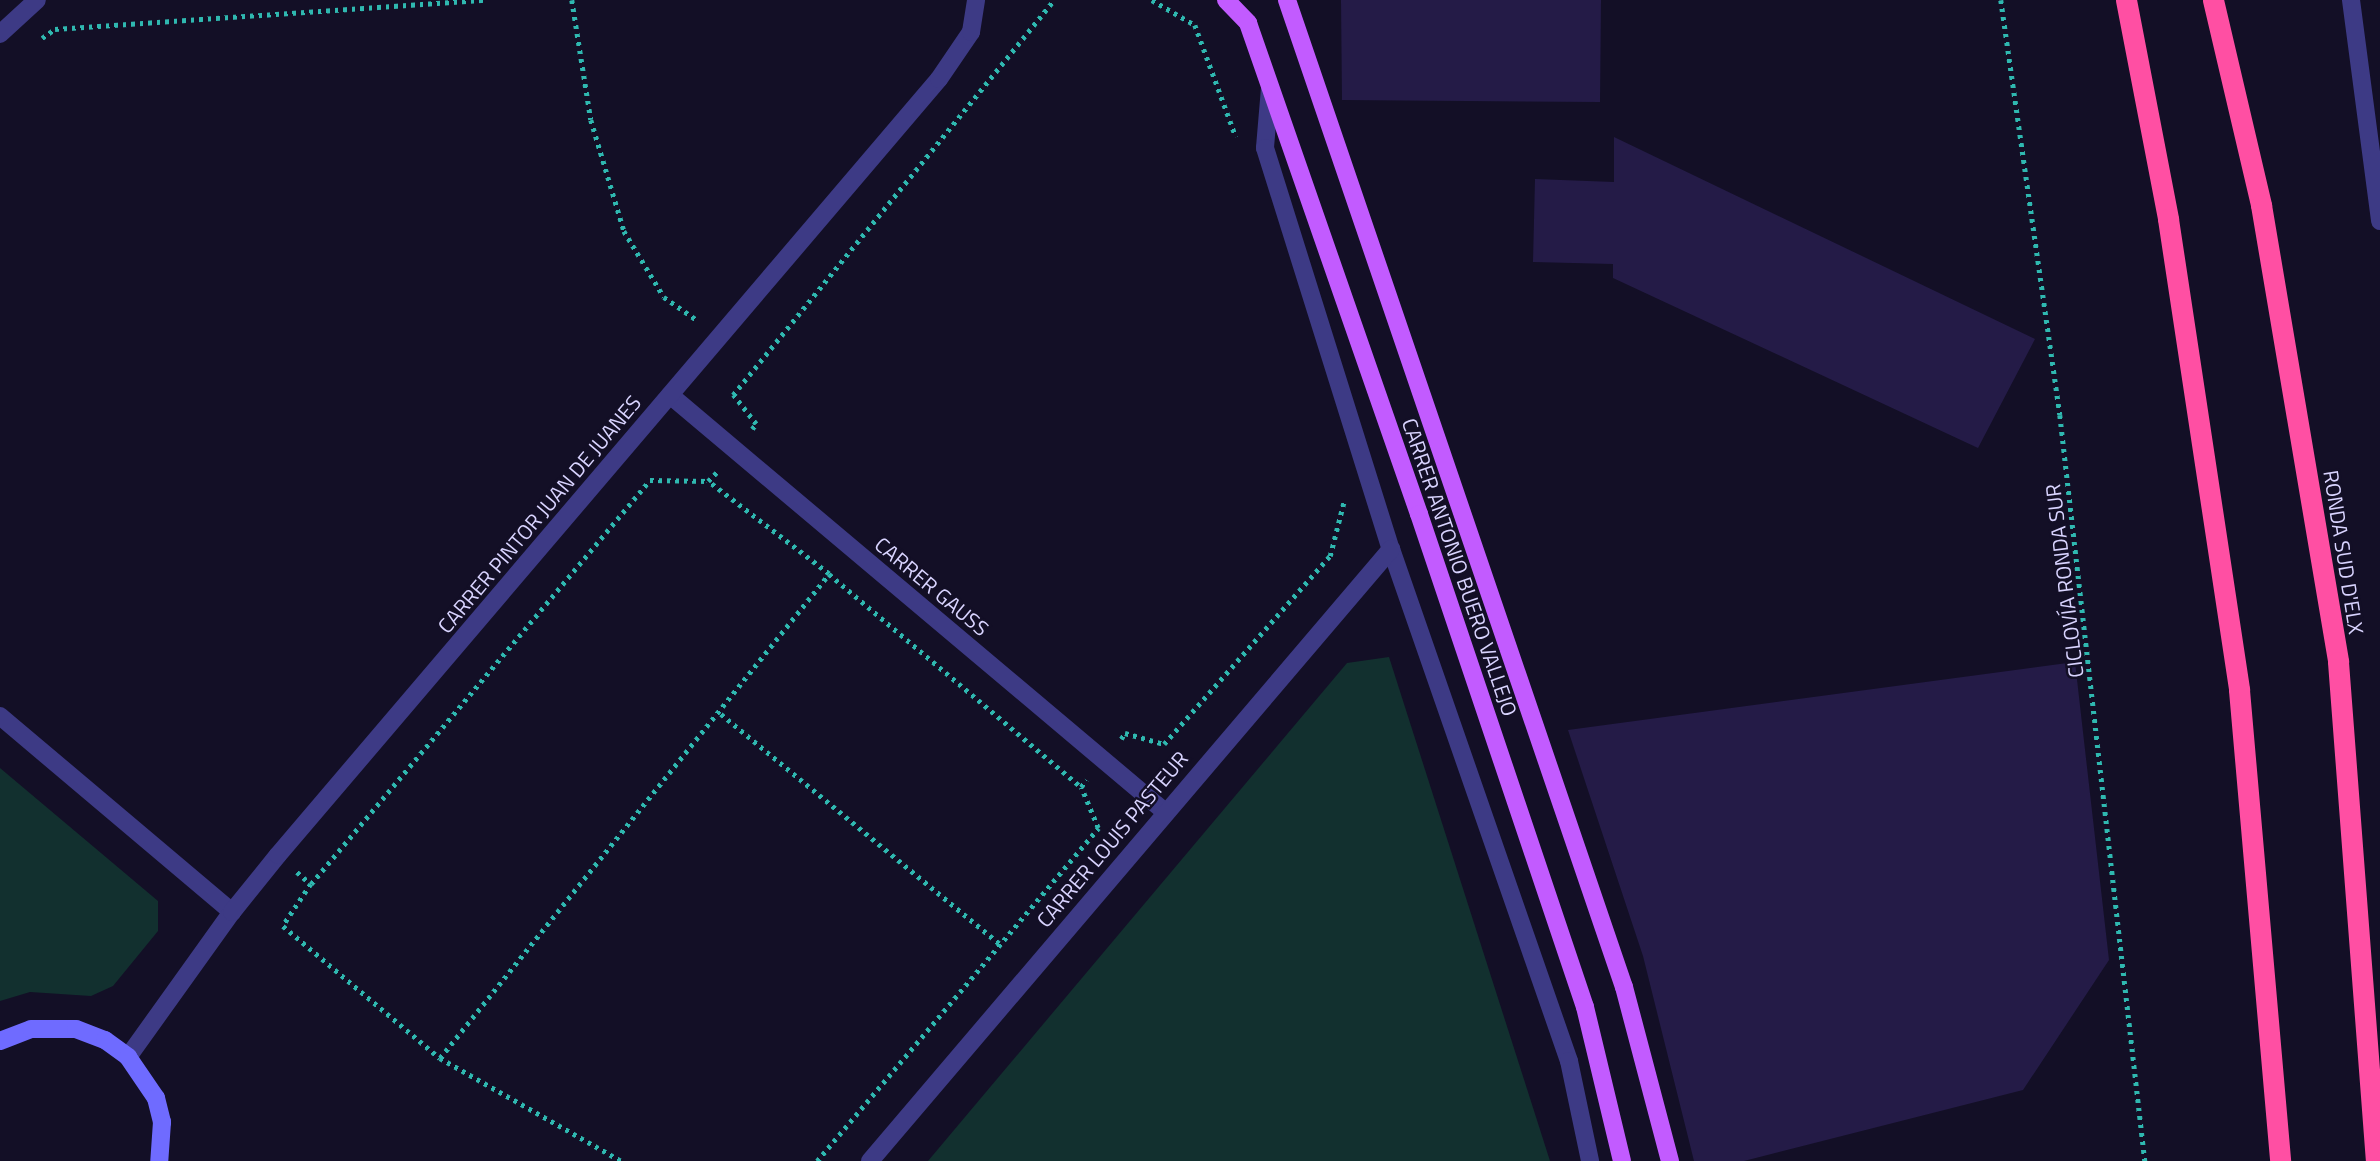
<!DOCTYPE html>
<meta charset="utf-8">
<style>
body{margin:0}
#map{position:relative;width:2380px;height:1161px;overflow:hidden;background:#130f26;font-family:"Titillium Web",sans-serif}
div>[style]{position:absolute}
.green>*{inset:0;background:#12302f}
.building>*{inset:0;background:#241b47}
.path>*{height:4.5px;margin-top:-2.25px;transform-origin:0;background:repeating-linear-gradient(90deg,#2fb8b0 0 3.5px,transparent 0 8.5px)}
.lane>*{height:18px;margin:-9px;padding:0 9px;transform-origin:9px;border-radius:9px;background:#3d3a85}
.street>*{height:18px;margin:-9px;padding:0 9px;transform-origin:9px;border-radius:9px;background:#3d3a85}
.secondary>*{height:18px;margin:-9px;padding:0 9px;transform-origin:9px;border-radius:9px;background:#6f6bff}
.primary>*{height:18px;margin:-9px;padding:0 9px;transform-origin:9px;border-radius:9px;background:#c25bff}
.highway>*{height:21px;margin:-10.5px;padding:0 10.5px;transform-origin:10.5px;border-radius:10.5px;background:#ff4fa3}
span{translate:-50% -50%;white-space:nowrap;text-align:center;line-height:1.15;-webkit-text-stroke:5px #130f26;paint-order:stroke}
.street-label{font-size:21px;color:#d9d4ff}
</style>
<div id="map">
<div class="green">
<div style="clip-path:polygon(1389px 657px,1550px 1161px,928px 1161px,1347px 663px)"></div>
<div style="clip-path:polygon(0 768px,158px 901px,158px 931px,113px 986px,91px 996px,30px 992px,0 1001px)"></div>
</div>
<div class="building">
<div style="clip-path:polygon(1341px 0,1601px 0,1600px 102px,1342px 100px)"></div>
<div style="clip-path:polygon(1614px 137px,2035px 339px,1978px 448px,1613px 278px,1613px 264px,1533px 262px,1535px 179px,1614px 182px)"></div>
<div style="clip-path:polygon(2075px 662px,2109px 960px,2023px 1090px,1744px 1161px,1694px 1161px,1643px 956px,1568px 730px)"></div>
</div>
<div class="path">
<div style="left:572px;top:0;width:121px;rotate:81deg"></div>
<div style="left:591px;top:120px;width:116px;rotate:73.4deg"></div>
<div style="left:624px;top:231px;width:77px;rotate:58.8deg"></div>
<div style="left:664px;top:297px;width:40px;rotate:34.9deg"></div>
<div style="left:1152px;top:0;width:50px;rotate:30.2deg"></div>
<div style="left:1195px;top:25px;width:119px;rotate:69.9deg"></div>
<div style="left:2001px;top:0;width:419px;rotate:81.9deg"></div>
<div style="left:2060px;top:415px;width:751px;rotate:83.5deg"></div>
<div style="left:42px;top:38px;width:16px;rotate:-35deg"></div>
<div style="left:55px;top:29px;width:431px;rotate:-3.9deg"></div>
<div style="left:752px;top:429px;width:6px;rotate:-51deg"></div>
<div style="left:756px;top:424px;width:37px;rotate:-128deg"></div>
<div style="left:733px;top:395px;width:509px;rotate:-50.9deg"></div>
<div style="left:829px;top:574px;width:330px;rotate:40.2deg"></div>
<div style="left:721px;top:714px;width:362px;rotate:39.5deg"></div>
<div style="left:1121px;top:739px;width:7px;rotate:-56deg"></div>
<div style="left:1125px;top:733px;width:41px;rotate:15.8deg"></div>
<div style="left:1164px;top:744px;width:251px;rotate:-48.6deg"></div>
<div style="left:1330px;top:556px;width:57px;rotate:-75.7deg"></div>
<div style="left:297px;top:872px;width:18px;rotate:41deg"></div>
<div style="left:311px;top:884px;width:50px;rotate:123.7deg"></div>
<div style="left:283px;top:926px;width:205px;rotate:40.1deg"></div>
<div style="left:440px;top:1058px;width:621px;rotate:-51.21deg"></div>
<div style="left:829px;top:574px;width:153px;rotate:-142.5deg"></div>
<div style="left:708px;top:481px;width:14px;rotate:-45deg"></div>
<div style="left:311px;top:884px;width:527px;rotate:-50deg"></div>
<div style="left:650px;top:480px;width:58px;rotate:1deg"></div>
<div style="left:440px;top:1058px;width:208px;rotate:29.6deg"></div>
<div style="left:817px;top:1161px;width:436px;rotate:-49.8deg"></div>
<div style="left:1098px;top:828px;width:44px;rotate:-112.5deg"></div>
<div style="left:1081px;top:787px;width:9px;rotate:-54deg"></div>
</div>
<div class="lane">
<div style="left:1270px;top:88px;width:60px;rotate:94.8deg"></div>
<div style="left:1265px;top:148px;width:420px;rotate:72.6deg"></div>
<div style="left:1391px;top:549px;width:542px;rotate:70.83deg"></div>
<div style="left:1569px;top:1061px;width:102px;rotate:78.1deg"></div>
</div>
<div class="street">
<div style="left:2351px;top:0;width:223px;rotate:82.5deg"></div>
<div style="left:0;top:34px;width:50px;rotate:-42.6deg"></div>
<div style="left:670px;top:395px;width:646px;rotate:40.1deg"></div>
<div style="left:0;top:716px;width:304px;rotate:40.2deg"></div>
<div style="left:128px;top:1057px;width:178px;rotate:-54.4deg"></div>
<div style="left:232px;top:912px;width:73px;rotate:-51.1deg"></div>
<div style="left:278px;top:855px;width:1019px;rotate:-49.58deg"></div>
<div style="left:939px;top:79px;width:57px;rotate:-55.8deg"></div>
<div style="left:971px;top:32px;width:32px;rotate:-81deg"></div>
<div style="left:870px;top:1161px;width:804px;rotate:-49.59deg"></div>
</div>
<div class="secondary">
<div style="left:0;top:1041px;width:33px;rotate:-21deg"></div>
<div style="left:31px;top:1029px;width:45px"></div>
<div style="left:76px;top:1029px;width:31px;rotate:21deg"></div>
<div style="left:105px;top:1040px;width:29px;rotate:36deg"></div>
<div style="left:128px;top:1057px;width:50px;rotate:55.7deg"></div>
<div style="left:156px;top:1098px;width:25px;rotate:76deg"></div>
<div style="left:162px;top:1122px;width:39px;rotate:94deg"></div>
</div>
<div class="primary">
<div style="left:1226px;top:0;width:32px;rotate:46deg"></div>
<div style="left:1248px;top:23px;width:520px;rotate:70.8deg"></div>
<div style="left:1419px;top:514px;width:520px;rotate:71.39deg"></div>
<div style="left:1585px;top:1007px;width:158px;rotate:76.5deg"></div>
<div style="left:1287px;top:0;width:1043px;rotate:71.15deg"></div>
<div style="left:1624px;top:987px;width:180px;rotate:75.2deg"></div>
</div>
<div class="highway">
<div style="left:2126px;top:0;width:223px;rotate:79.1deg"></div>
<div style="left:2168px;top:219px;width:476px;rotate:81.4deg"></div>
<div style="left:2239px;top:690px;width:473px;rotate:85deg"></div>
<div style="left:2213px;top:0;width:211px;rotate:76.8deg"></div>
<div style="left:2261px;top:205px;width:463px;rotate:80.4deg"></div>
<div style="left:2338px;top:662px;width:500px;rotate:85.65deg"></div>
</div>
<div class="street-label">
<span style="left:539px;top:514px;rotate:-50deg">CARRER PINTOR JUAN DE JUANES</span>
<span style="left:2344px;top:552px;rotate:81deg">RONDA SUD D'ELX</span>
<span style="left:1460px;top:567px;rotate:71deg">CARRER ANTONIO BUERO VALLEJO</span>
<span style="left:2064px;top:581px;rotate:-97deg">CICLOVÍA RONDA SUR</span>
<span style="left:932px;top:586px;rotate:40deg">CARRER GAUSS</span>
<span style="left:1112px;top:839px;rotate:-50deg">CARRER LOUIS PASTEUR</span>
</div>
</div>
